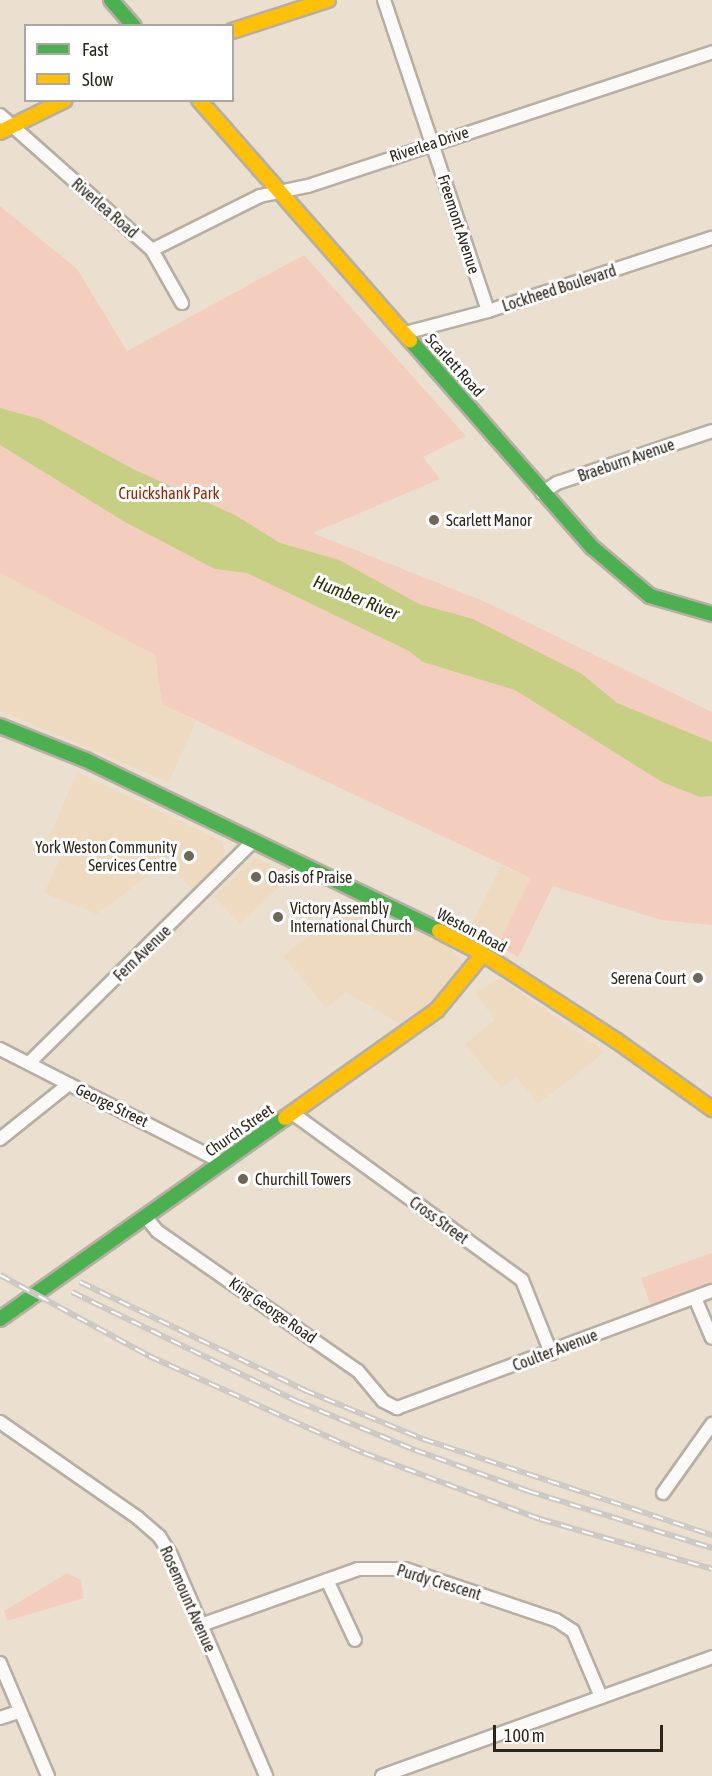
<!DOCTYPE html>
<style>
body{margin:0}
#map{position:relative;width:712px;height:1776px;overflow:hidden;background:#ebe0d0;font-family:"Asap Condensed",sans-serif}
div>[style]{position:absolute}
.built>*{inset:0;background:#eddac0}
.green>*{inset:0;background:#f3cebe}
.water>*{inset:0;background:#c7cf84}
.roads{filter:drop-shadow(2px 0 #b7afa3) drop-shadow(-2px 0 #b7afa3) drop-shadow(0 2px #b7afa3) drop-shadow(0 -2px #b7afa3)}
.street>*{height:12px;margin:-6px;padding:0 6px;transform-origin:6px;border-radius:6px;background:#fcfaf8}
.fast>*{height:14px;margin:-7px;padding:0 7px;transform-origin:7px;border-radius:7px;background:#4caf50}
.slow>*{height:14px;margin:-7px;padding:0 7px;transform-origin:7px;border-radius:7px;background:#ffc107}
.rail>*{height:6px;margin-top:-3px;transform-origin:0;background:repeating-linear-gradient(90deg,#fff 0 11px,#ccc8c4 0 22px);box-sizing:border-box;border-block:2px solid #ccc8c4}
.dots>*{width:16px;height:16px;translate:-50% -50%;box-sizing:border-box;border:3px solid #fff;border-radius:50%}
span{translate:-50% -50%;white-space:nowrap;text-align:center;line-height:1.15;-webkit-text-stroke:6px #fff;paint-order:stroke}
.street-label{font-size:16px;color:#2c251a}
.park-label{font-size:16px;color:#9b2702}
.poi-label{font-size:16px;color:#2c251a}
.left{translate:0 -50%;text-align:left}
.right{translate:-100% -50%;text-align:right}
.water-label{font-size:18px;color:#2a3005;font-style:italic}
.legend{position:absolute;left:24px;top:24px;width:210px;height:78px;box-sizing:border-box;background:#fff;border:2px solid #aba8a3;margin:0;padding:8px 10px;list-style:none;font-size:18px;color:#2c251a}
.legend li{display:flex;align-items:center;gap:12px;height:30px}
.legend b{width:30px;border:2px solid #aba8a3}
.scale{position:absolute;left:493px;top:1725px;width:170px;height:27px;box-sizing:border-box;border:3px solid #2c251a;border-top:0;padding-left:8px;font-size:18px;line-height:21px;white-space:nowrap;color:#2c251a;-webkit-text-stroke:4px #fff;paint-order:stroke}
</style>
<div id="map">
<div class="built">
<div style="clip-path:polygon(0 573px,155px 655px,162px 704px,196px 721px,169px 782px,0 711px)"></div>
<div style="clip-path:polygon(77px 772px,222px 841px,226px 858px,193px 890px,165px 863px,97px 914px,44px 893px,61px 857px,43px 851px)"></div>
<div style="clip-path:polygon(255px 858px,291px 875px,240px 924px,214px 896px)"></div>
<div style="clip-path:polygon(501px 866px,531px 878px,498px 945px,469px 929px)"></div>
<div style="clip-path:polygon(351px 903px,449px 947px,463px 963px,446px 993px,398px 1023px,346px 992px,326px 1008px,283px 956px)"></div>
<div style="clip-path:polygon(500px 978px,605px 1052px,538px 1104px,517px 1077px,501px 1088px,465px 1044px,495px 1020px,475px 993px)"></div>
</div>
<div class="green">
<div style="clip-path:polygon(0 206px,77px 269px,127px 351px,304px 255px,466px 436px,423px 457px,440px 479px,313px 533px,488px 603px,712px 712px,712px 925px,661px 920px,553px 886px,518px 957px,498px 945px,531px 878px,162px 704px,155px 655px,0 573px)"></div>
<div style="clip-path:polygon(712px 1253px,712px 1283px,651px 1306px,641px 1278px)"></div>
<div style="clip-path:polygon(67px 1573px,81px 1580px,84px 1598px,7px 1621px,4px 1611px)"></div>
</div>
<div class="water">
<div style="clip-path:polygon(0 408px,40px 419px,135px 470px,235px 515px,280px 543px,339px 560px,419px 604px,473px 619px,582px 674px,617px 703px,712px 742px,712px 796px,700px 797px,662px 782px,515px 690px,423px 662px,409px 651px,247px 573px,215px 569px,125px 522px,0 445px)"></div>
</div>
<div class="roads">
<div class="street">
<div style="left:384px;top:0;width:328px;rotate:71.5deg"></div>
<div style="left:0;top:115px;width:203px;rotate:41.6deg"></div>
<div style="left:152px;top:250px;width:61px;rotate:60.5deg"></div>
<div style="left:152px;top:250px;width:121px;rotate:-26.6deg"></div>
<div style="left:260px;top:196px;width:49px;rotate:-11.8deg"></div>
<div style="left:308px;top:186px;width:426px;rotate:-18.3deg"></div>
<div style="left:405px;top:333px;width:86px;rotate:-14.8deg"></div>
<div style="left:488px;top:311px;width:236px;rotate:-18.1deg"></div>
<div style="left:542px;top:493px;width:18px;rotate:-34deg"></div>
<div style="left:557px;top:483px;width:163px;rotate:-18.5deg"></div>
<div style="left:0;top:1049px;width:249px;rotate:27deg"></div>
<div style="left:29px;top:1063px;width:315px;rotate:-44.7deg"></div>
<div style="left:292px;top:1113px;width:284px;rotate:36deg"></div>
<div style="left:522px;top:1280px;width:79px;rotate:68.3deg"></div>
<div style="left:0;top:1139px;width:88px;rotate:-38.6deg"></div>
<div style="left:145px;top:1216px;width:19px;rotate:51deg"></div>
<div style="left:157px;top:1231px;width:245px;rotate:34.9deg"></div>
<div style="left:358px;top:1371px;width:39px;rotate:50deg"></div>
<div style="left:383px;top:1401px;width:16px;rotate:27deg"></div>
<div style="left:397px;top:1408px;width:336px;rotate:-20.4deg"></div>
<div style="left:695px;top:1298px;width:43px;rotate:67deg"></div>
<div style="left:0;top:1422px;width:168px;rotate:34.8deg"></div>
<div style="left:138px;top:1518px;width:28px;rotate:41deg"></div>
<div style="left:159px;top:1536px;width:22px;rotate:58deg"></div>
<div style="left:171px;top:1555px;width:241px;rotate:66.7deg"></div>
<div style="left:663px;top:1493px;width:85px;rotate:-54.6deg"></div>
<div style="left:327px;top:1580px;width:66px;rotate:65deg"></div>
<div style="left:201px;top:1625px;width:167px;rotate:-19.6deg"></div>
<div style="left:358px;top:1569px;width:47px"></div>
<div style="left:405px;top:1569px;width:159px;rotate:18.7deg"></div>
<div style="left:556px;top:1620px;width:20px;rotate:33deg"></div>
<div style="left:573px;top:1631px;width:72px;rotate:67deg"></div>
<div style="left:0;top:1663px;width:123px;rotate:67deg"></div>
<div style="left:0;top:1718px;width:20px;rotate:-18deg"></div>
<div style="left:382px;top:1776px;width:351px;rotate:-19.8deg"></div>
</div>
<div class="fast">
<div style="left:111px;top:0;width:35px;rotate:49deg"></div>
<div style="left:410px;top:340px;width:276px;rotate:48.7deg"></div>
<div style="left:592px;top:547px;width:76px;rotate:40.2deg"></div>
<div style="left:650px;top:596px;width:65px;rotate:16.2deg"></div>
<div style="left:0;top:726px;width:92px;rotate:21.6deg"></div>
<div style="left:86px;top:760px;width:392px;rotate:25.8deg"></div>
<div style="left:0;top:1319px;width:349px;rotate:-35.2deg"></div>
</div>
<div class="slow">
<div style="left:232px;top:31px;width:101px;rotate:-17.9deg"></div>
<div style="left:199px;top:100px;width:320px;rotate:48.7deg"></div>
<div style="left:0;top:132px;width:72px;rotate:-26.2deg"></div>
<div style="left:439px;top:931px;width:50px;rotate:27.6deg"></div>
<div style="left:483px;top:954px;width:160px;rotate:33deg"></div>
<div style="left:617px;top:1041px;width:117px;rotate:35.6deg"></div>
<div style="left:285px;top:1118px;width:186px;rotate:-35.4deg"></div>
<div style="left:437px;top:1010px;width:72px;rotate:-50.6deg"></div>
</div>
</div>
<div class="rail">
<div style="left:0;top:1275px;width:170px;rotate:28.5deg"></div>
<div style="left:149px;top:1356px;width:236px;rotate:24.3deg"></div>
<div style="left:364px;top:1453px;width:188px;rotate:20.6deg"></div>
<div style="left:540px;top:1519px;width:179px;rotate:16.2deg"></div>
<div style="left:80px;top:1282px;width:249px;rotate:25.7deg"></div>
<div style="left:304px;top:1390px;width:129px;rotate:22.4deg"></div>
<div style="left:423px;top:1439px;width:305px;rotate:18.4deg"></div>
<div style="left:72px;top:1292px;width:252px;rotate:25.9deg"></div>
<div style="left:299px;top:1402px;width:126px;rotate:22.5deg"></div>
<div style="left:415px;top:1450px;width:120px;rotate:19.9deg"></div>
<div style="left:528px;top:1491px;width:193px;rotate:17.2deg"></div>
</div>
<div class="dots">
<div style="left:434px;top:520px;background:#6f665a"></div>
<div style="left:189px;top:856px;background:#6f665a"></div>
<div style="left:256px;top:877px;background:#6f665a"></div>
<div style="left:278px;top:917px;background:#6f665a"></div>
<div style="left:698px;top:978px;background:#6f665a"></div>
<div style="left:243px;top:1179px;background:#6f665a"></div>
</div>
<div class="street-label">
<span style="left:429px;top:144px;rotate:-18deg">Riverlea Drive</span>
<span style="left:105px;top:208px;rotate:41deg">Riverlea Road</span>
<span style="left:459px;top:224px;rotate:72deg">Freemont Avenue</span>
<span style="left:559px;top:288px;rotate:-18deg">Lockheed Boulevard</span>
<span style="left:455px;top:365px;rotate:48deg">Scarlett Road</span>
<span style="left:626px;top:460px;rotate:-19deg">Braeburn Avenue</span>
<span style="left:472px;top:930px;rotate:28deg">Weston Road</span>
<span style="left:142px;top:953px;rotate:-44deg">Fern Avenue</span>
<span style="left:112px;top:1105px;rotate:26deg">George Street</span>
<span style="left:239px;top:1130px;rotate:-35deg">Church Street</span>
<span style="left:439px;top:1220px;rotate:36deg">Cross Street</span>
<span style="left:273px;top:1310px;rotate:35deg">King George Road</span>
<span style="left:555px;top:1350px;rotate:-21deg">Coulter Avenue</span>
<span style="left:439px;top:1582px;rotate:17deg">Purdy Crescent</span>
<span style="left:188px;top:1599px;rotate:66deg">Rosemount Avenue</span>
</div>
<div class="park-label">
<span style="left:169px;top:493px">Cruickshank Park</span>
</div>
<div class="poi-label">
<span class="left" style="left:446px;top:520px">Scarlett Manor</span>
<span class="right" style="left:177px;top:856px">York Weston Community<br>Services Centre</span>
<span class="left" style="left:268px;top:877px">Oasis of Praise</span>
<span class="left" style="left:290px;top:917px">Victory Assembly<br>International Church</span>
<span class="right" style="left:686px;top:978px">Serena Court</span>
<span class="left" style="left:255px;top:1179px">Churchill Towers</span>
</div>
<div class="water-label">
<span style="left:356px;top:598px;rotate:22deg">Humber River</span>
</div>
<ul class="legend">
<li><b style="height:8px;background:#4caf50"></b>Fast</li>
<li><b style="height:8px;background:#ffc107"></b>Slow</li>
</ul>
<div class="scale">100 m</div>
</div>
